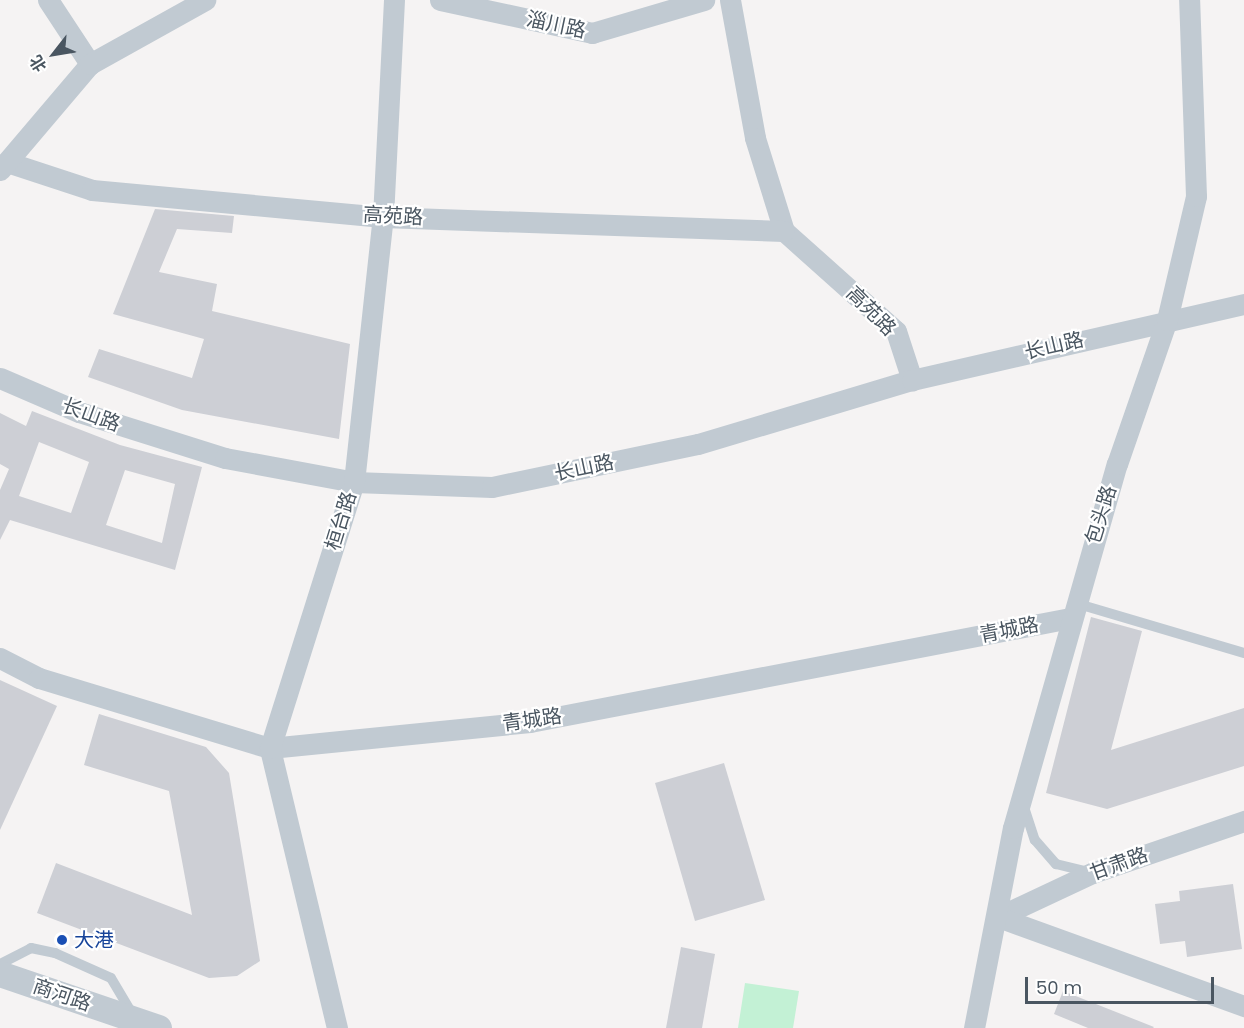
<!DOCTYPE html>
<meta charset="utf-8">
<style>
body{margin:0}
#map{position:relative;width:1244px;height:1028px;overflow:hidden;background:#f5f3f3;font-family:Poppins,"Noto Sans SC",sans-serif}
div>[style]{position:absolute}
.green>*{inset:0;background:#c3f1d5}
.building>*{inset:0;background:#cdcfd5}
.service>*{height:10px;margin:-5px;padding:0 5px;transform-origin:5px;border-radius:5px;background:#c1cad2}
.minor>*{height:21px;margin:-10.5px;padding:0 10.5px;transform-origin:10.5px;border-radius:10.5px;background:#c1cad2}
.tertiary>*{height:26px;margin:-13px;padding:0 13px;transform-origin:13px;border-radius:13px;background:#c1cad2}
.dots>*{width:16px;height:16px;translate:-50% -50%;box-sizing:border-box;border:3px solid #fff;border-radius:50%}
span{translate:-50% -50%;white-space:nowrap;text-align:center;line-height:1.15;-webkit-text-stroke:4.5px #fff;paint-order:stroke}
.street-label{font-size:20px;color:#4a5661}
.transit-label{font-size:20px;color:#164399}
.left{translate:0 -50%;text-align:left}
.north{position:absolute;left:24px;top:24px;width:60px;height:60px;-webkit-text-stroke:4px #fff;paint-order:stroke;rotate:239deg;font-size:16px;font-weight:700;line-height:24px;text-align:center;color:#4a5661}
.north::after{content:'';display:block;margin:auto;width:21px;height:27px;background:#4a5661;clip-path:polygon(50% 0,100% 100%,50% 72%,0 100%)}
.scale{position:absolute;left:1025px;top:977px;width:189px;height:27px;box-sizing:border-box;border:3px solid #4a5661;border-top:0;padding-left:8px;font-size:18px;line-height:21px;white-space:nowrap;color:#4a5661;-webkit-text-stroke:4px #fff;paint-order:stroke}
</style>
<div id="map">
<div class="green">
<div style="clip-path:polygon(745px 983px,799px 991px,793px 1028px,738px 1028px)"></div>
</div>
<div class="building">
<div style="clip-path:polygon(155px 209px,234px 216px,232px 233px,177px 229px,159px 272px,217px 284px,212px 311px,350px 344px,339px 439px,182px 410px,88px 377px,99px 349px,192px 378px,204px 339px,113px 314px)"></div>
<div style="clip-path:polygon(evenodd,32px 411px,120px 445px,202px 467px,175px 570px,10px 520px,0 540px,0 490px,9px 469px,0 464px,0 413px,26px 426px,32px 411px,39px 442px,89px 462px,71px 513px,19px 496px,39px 442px,32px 411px,125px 470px,175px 484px,162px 543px,106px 525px,125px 470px)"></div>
<div style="clip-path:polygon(1091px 617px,1142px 631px,1111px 750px,1244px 708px,1244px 766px,1107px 809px,1046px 793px)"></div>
<div style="clip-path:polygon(0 680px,57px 706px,0 830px)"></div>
<div style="clip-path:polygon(99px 714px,206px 747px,229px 773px,260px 961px,237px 976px,209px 978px,37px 913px,56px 863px,192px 915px,169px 791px,84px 765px)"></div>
<div style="clip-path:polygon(724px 763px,765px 900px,695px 921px,655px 783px)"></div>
<div style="clip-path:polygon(1233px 884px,1242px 949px,1187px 957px,1185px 941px,1160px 944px,1155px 904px,1180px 901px,1179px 891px)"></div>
<div style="clip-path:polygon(681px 947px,715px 954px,702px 1028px,666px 1028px)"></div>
<div style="clip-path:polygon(1063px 991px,1154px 1027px,1153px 1028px,1088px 1028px,1054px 1014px)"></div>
</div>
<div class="service">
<div style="left:1075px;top:603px;width:176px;rotate:16.5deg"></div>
<div style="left:1023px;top:804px;width:38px;rotate:72deg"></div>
<div style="left:1035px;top:840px;width:32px;rotate:49deg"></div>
<div style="left:1056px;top:864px;width:34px;rotate:14deg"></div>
<div style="left:0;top:964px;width:35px;rotate:-27deg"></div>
<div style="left:31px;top:948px;width:25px;rotate:12deg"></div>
<div style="left:55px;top:953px;width:61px;rotate:24.1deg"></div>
<div style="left:111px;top:978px;width:43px;rotate:59.3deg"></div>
</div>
<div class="minor">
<div style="left:48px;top:0;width:77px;rotate:56.7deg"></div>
<div style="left:440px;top:0;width:156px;rotate:12.2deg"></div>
<div style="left:592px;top:33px;width:117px;rotate:-16.4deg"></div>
<div style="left:730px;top:0;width:140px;rotate:79.7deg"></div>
<div style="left:755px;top:138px;width:97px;rotate:72.7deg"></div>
<div style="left:784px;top:231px;width:150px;rotate:41.8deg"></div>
<div style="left:896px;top:331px;width:52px;rotate:71.9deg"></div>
<div style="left:7px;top:162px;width:89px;rotate:18.2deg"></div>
<div style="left:92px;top:190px;width:292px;rotate:5.3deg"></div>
<div style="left:383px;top:217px;width:401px;rotate:2deg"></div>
<div style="left:0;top:170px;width:139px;rotate:-49.7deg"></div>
<div style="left:90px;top:64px;width:132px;rotate:-29.1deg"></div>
<div style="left:0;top:378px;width:86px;rotate:23.3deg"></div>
<div style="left:79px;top:412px;width:153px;rotate:17.5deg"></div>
<div style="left:225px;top:458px;width:131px;rotate:10.5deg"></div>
<div style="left:354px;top:482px;width:138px;rotate:2.1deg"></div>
<div style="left:492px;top:487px;width:210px;rotate:-11.8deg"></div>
<div style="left:698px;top:444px;width:223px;rotate:-16.7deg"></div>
<div style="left:912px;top:380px;width:341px;rotate:-12.9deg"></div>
<div style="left:0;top:658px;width:44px;rotate:27.1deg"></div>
<div style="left:39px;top:678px;width:241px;rotate:16.9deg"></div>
<div style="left:270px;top:748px;width:261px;rotate:-5.7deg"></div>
<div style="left:530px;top:722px;width:550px;rotate:-10.9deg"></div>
<div style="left:998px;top:917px;width:104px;rotate:-25.1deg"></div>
<div style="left:1092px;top:873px;width:161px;rotate:-18.9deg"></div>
<div style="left:998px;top:917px;width:262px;rotate:19.9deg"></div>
<div style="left:337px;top:1028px;width:288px;rotate:-103.5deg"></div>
<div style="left:270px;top:748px;width:279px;rotate:-72.5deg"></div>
<div style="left:354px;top:482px;width:267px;rotate:-83.8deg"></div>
<div style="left:383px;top:217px;width:217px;rotate:-87.1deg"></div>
<div style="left:974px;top:1028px;width:204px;rotate:-79deg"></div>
<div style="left:1013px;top:828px;width:379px;rotate:-74.1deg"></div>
<div style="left:1117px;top:464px;width:152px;rotate:-70.9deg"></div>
<div style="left:1167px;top:320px;width:127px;rotate:-76.8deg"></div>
<div style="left:1196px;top:196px;width:196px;rotate:-92deg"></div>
</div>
<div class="tertiary">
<div style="left:0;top:974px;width:168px;rotate:18.8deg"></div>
</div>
<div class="dots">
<div style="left:62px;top:940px;background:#1a4fb4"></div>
</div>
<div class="street-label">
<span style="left:556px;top:25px;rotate:12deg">淄川路</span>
<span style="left:393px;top:216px;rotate:3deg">高苑路</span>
<span style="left:871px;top:311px;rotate:45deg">高苑路</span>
<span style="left:1054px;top:346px;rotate:-13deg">长山路</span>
<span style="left:91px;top:415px;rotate:20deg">长山路</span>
<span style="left:584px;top:468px;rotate:-12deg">长山路</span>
<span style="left:1101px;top:515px;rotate:-73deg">包头路</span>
<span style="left:341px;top:521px;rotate:-73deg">桓台路</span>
<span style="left:1009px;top:630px;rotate:-11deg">青城路</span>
<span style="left:532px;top:720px;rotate:-8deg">青城路</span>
<span style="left:1119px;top:864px;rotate:-20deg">甘肃路</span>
<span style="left:62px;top:995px;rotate:19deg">商河路</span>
</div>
<div class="transit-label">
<span class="left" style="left:74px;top:940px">大港</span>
</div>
<div class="north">北</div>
<div class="scale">50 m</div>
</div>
